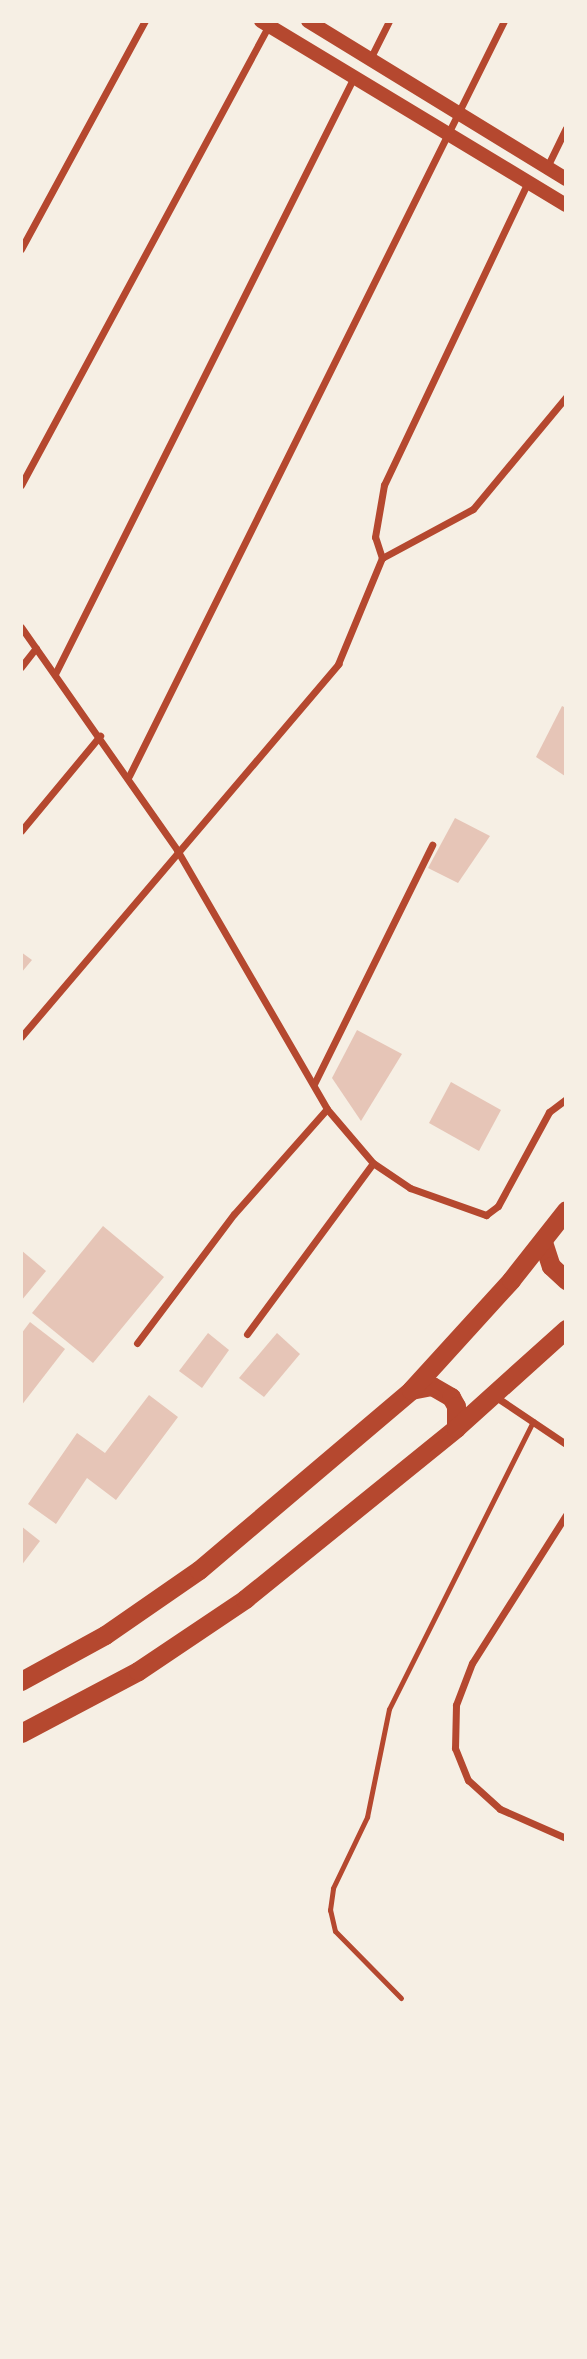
<!DOCTYPE html>
<style>
body{margin:0}
#map{position:relative;width:587px;height:2359px;overflow:hidden;background:#f6efe4;font-family:"PT Serif",serif}
div>[style]{position:absolute}
.building>*{inset:0;background:#e6c5b7}
.service>*{height:5px;margin:-2.5px;padding:0 2.5px;transform-origin:2.5px;border-radius:2.5px;background:#b5482f}
.minor>*{height:7px;margin:-3.5px;padding:0 3.5px;transform-origin:3.5px;border-radius:3.5px;background:#b5482f}
.secondary>*{height:14px;margin:-7px;padding:0 7px;transform-origin:7px;border-radius:7px;background:#b5482f}
.trunk>*{height:19px;margin:-9.5px;padding:0 9.5px;transform-origin:9.5px;border-radius:9.5px;background:#b5482f}
span{translate:-50% -50%;white-space:nowrap;text-align:center;line-height:1.15;-webkit-text-stroke:7px #f6efe4;paint-order:stroke}
.frame{position:absolute;inset:0;border:23px solid #f6efe4;pointer-events:none}
</style>
<div id="map">
<div class="building">
<div style="clip-path:polygon(562px 706px,566px 708px,565px 776px,536px 757px)"></div>
<div style="clip-path:polygon(455px 818px,490px 836px,458px 883px,428px 868px)"></div>
<div style="clip-path:polygon(21px 952px,32px 960px,21px 973px)"></div>
<div style="clip-path:polygon(357px 1030px,402px 1054px,361px 1121px,332px 1078px)"></div>
<div style="clip-path:polygon(451px 1082px,501px 1110px,479px 1151px,429px 1123px)"></div>
<div style="clip-path:polygon(103px 1226px,164px 1277px,93px 1363px,32px 1313px)"></div>
<div style="clip-path:polygon(21px 1250px,46px 1271px,21px 1301px)"></div>
<div style="clip-path:polygon(30px 1322px,65px 1349px,21px 1406px,21px 1334px)"></div>
<div style="clip-path:polygon(208px 1333px,229px 1350px,202px 1388px,179px 1371px)"></div>
<div style="clip-path:polygon(277px 1333px,300px 1354px,264px 1397px,239px 1378px)"></div>
<div style="clip-path:polygon(149px 1395px,178px 1417px,116px 1500px,87px 1478px,56px 1524px,28px 1504px,77px 1433px,105px 1453px)"></div>
<div style="clip-path:polygon(21px 1526px,40px 1541px,21px 1566px)"></div>
</div>
<div class="service">
<div style="left:401px;top:1998px;width:94px;rotate:-134.6deg"></div>
<div style="left:335px;top:1931px;width:22px;rotate:-103deg"></div>
<div style="left:330px;top:1910px;width:22px;rotate:-82deg"></div>
<div style="left:333px;top:1888px;width:79px;rotate:-64.4deg"></div>
<div style="left:367px;top:1817px;width:110px;rotate:-78.5deg"></div>
<div style="left:389px;top:1709px;width:322px;rotate:-63.4deg"></div>
</div>
<div class="minor">
<div style="left:370px;top:59px;width:42px;rotate:-63.4deg"></div>
<div style="left:547px;top:167px;width:43px;rotate:-64deg"></div>
<div style="left:21px;top:249px;width:260px;rotate:-61.5deg"></div>
<div style="left:21px;top:485px;width:523px;rotate:-61.67deg"></div>
<div style="left:382px;top:558px;width:22px;rotate:-108deg"></div>
<div style="left:375px;top:537px;width:53px;rotate:-80.2deg"></div>
<div style="left:384px;top:485px;width:335px;rotate:-64.6deg"></div>
<div style="left:21px;top:627px;width:272px;rotate:55deg"></div>
<div style="left:177px;top:850px;width:299px;rotate:59.9deg"></div>
<div style="left:327px;top:1109px;width:71px;rotate:49.6deg"></div>
<div style="left:373px;top:1163px;width:45px;rotate:34deg"></div>
<div style="left:410px;top:1188px;width:81px;rotate:19.6deg"></div>
<div style="left:486px;top:1215px;width:15px;rotate:-37deg"></div>
<div style="left:498px;top:1206px;width:107px;rotate:-61.5deg"></div>
<div style="left:549px;top:1112px;width:21px;rotate:-37deg"></div>
<div style="left:21px;top:667px;width:24px;rotate:-52deg"></div>
<div style="left:55px;top:674px;width:668px;rotate:-63.4deg"></div>
<div style="left:129px;top:776px;width:843px;rotate:-63.59deg"></div>
<div style="left:21px;top:831px;width:124px;rotate:-50.3deg"></div>
<div style="left:21px;top:1037px;width:490px;rotate:-49.6deg"></div>
<div style="left:338px;top:664px;width:115px;rotate:-67.5deg"></div>
<div style="left:382px;top:558px;width:103px;rotate:-28.3deg"></div>
<div style="left:473px;top:509px;width:146px;rotate:-50.3deg"></div>
<div style="left:314px;top:1084px;width:267px;rotate:-63.7deg"></div>
<div style="left:247px;top:1334px;width:212px;rotate:-53.6deg"></div>
<div style="left:137px;top:1343px;width:161px;rotate:-53.1deg"></div>
<div style="left:234px;top:1214px;width:140px;rotate:-48.5deg"></div>
<div style="left:493px;top:1395px;width:88px;rotate:33.9deg"></div>
<div style="left:566px;top:1515px;width:175px;rotate:122.4deg"></div>
<div style="left:472px;top:1663px;width:45px;rotate:110.9deg"></div>
<div style="left:456px;top:1705px;width:43px;rotate:91.3deg"></div>
<div style="left:455px;top:1748px;width:35px;rotate:68deg"></div>
<div style="left:468px;top:1780px;width:43px;rotate:42.2deg"></div>
<div style="left:500px;top:1809px;width:72px;rotate:23.7deg"></div>
</div>
<div class="secondary">
<div style="left:261px;top:21px;width:356px;rotate:31.1deg"></div>
<div style="left:308px;top:21px;width:303px;rotate:31.5deg"></div>
</div>
<div class="trunk">
<div style="left:543px;top:1242px;width:25px;rotate:72deg"></div>
<div style="left:551px;top:1266px;width:21px;rotate:43deg"></div>
<div style="left:411px;top:1390px;width:21px;rotate:-11deg"></div>
<div style="left:432px;top:1386px;width:22px;rotate:30deg"></div>
<div style="left:451px;top:1397px;width:10px;rotate:61deg"></div>
<div style="left:456px;top:1406px;width:22px;rotate:90deg"></div>
<div style="left:21px;top:1681px;width:96px;rotate:-28.7deg"></div>
<div style="left:105px;top:1635px;width:114px;rotate:-34.7deg"></div>
<div style="left:199px;top:1570px;width:278px;rotate:-40.3deg"></div>
<div style="left:411px;top:1390px;width:149px;rotate:-47.7deg"></div>
<div style="left:511px;top:1280px;width:89px;rotate:-51.8deg"></div>
<div style="left:21px;top:1733px;width:132px;rotate:-27.9deg"></div>
<div style="left:138px;top:1671px;width:129px;rotate:-33.9deg"></div>
<div style="left:245px;top:1599px;width:272px;rotate:-39deg"></div>
<div style="left:456px;top:1428px;width:148px;rotate:-42deg"></div>
</div>
<div class="frame"></div>
</div>
